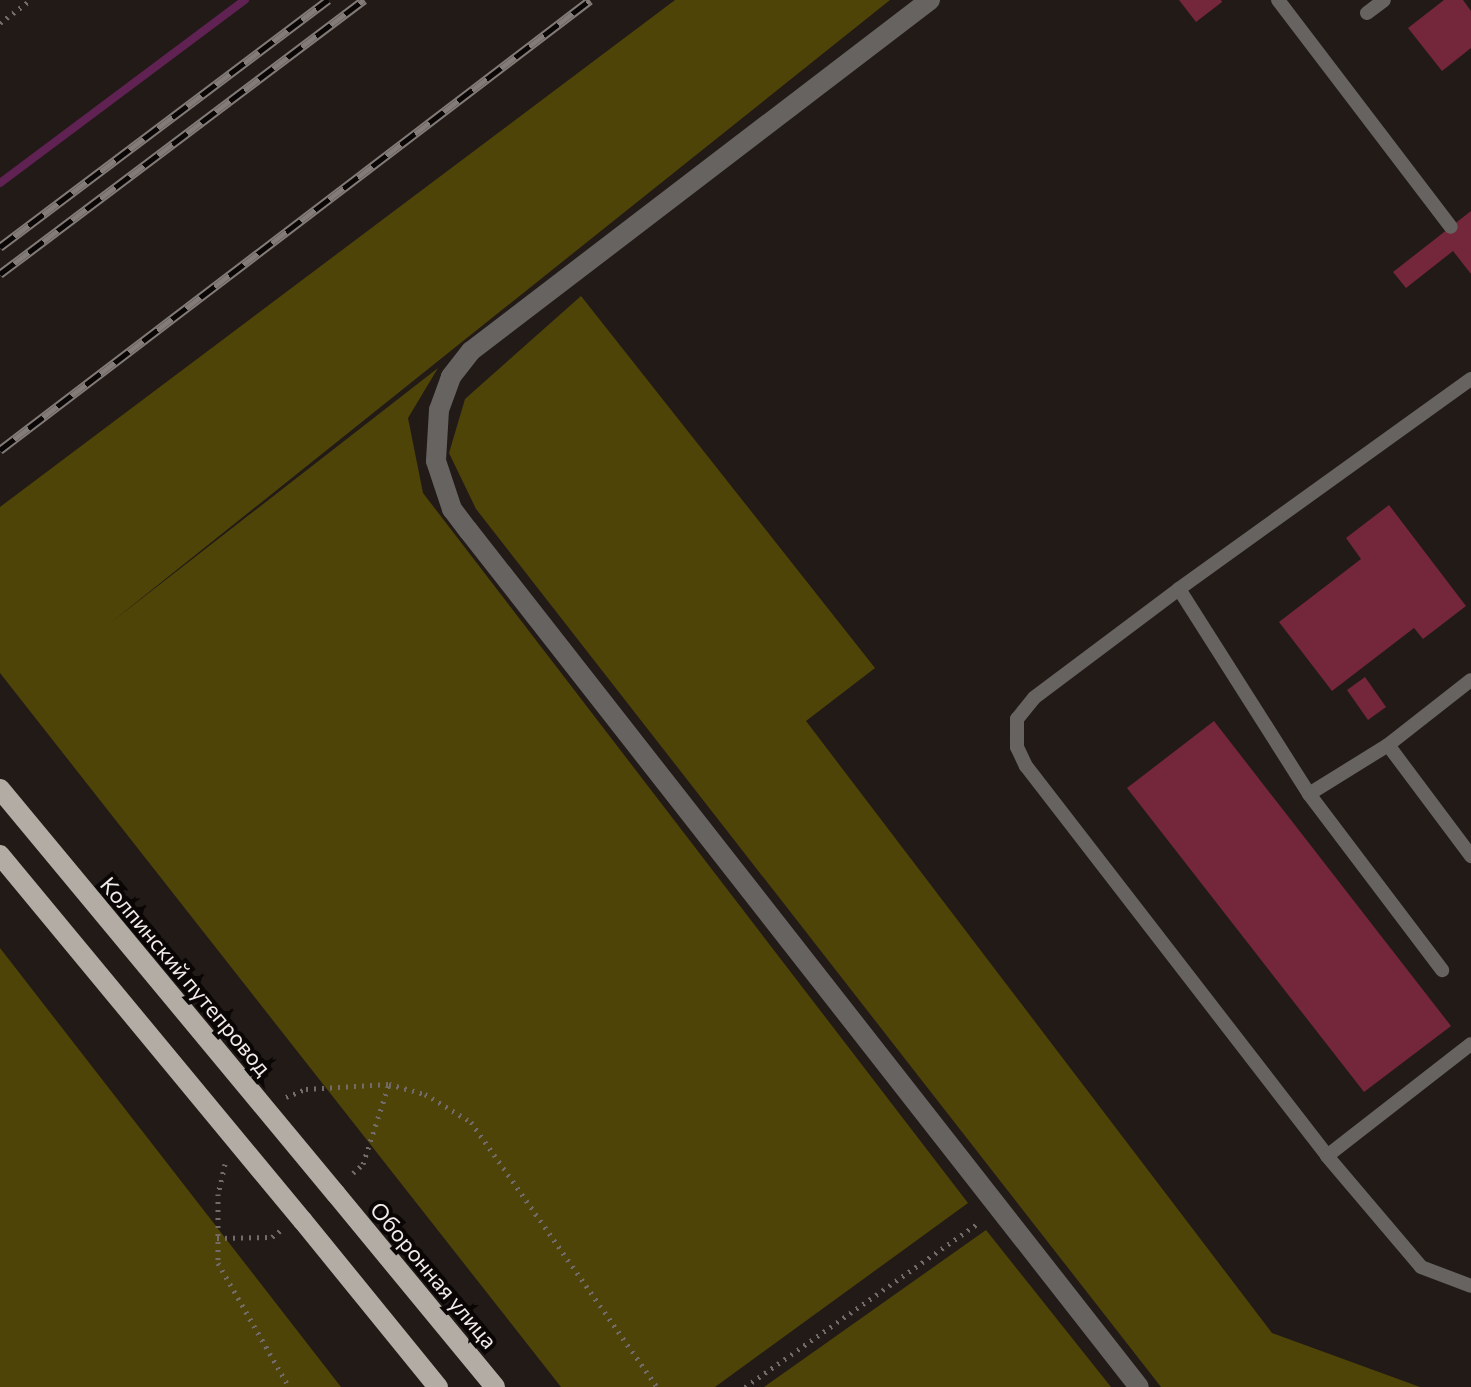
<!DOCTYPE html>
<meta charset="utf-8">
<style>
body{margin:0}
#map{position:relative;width:1471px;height:1387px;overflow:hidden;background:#221a17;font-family:Commissioner,sans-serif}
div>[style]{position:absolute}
.green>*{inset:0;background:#4e4408}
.stream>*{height:8px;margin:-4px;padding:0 4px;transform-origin:4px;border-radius:4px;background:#602153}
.building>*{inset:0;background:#74263b}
.path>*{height:5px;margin-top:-2.5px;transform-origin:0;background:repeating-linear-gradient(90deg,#736b69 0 2px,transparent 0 8px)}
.lane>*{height:14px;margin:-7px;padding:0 7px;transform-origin:7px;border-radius:7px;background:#666360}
.street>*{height:20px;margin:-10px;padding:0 10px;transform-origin:10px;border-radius:10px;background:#666360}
.primary>*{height:20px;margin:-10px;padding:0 10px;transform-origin:10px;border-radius:10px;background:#b2aca5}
.rail>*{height:9px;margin-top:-4.5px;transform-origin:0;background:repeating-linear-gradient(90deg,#090605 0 18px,#827b78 0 36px);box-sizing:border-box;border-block:2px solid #827b78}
.primary-bridge>*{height:20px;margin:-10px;padding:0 10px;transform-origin:10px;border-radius:10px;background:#b2aca5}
span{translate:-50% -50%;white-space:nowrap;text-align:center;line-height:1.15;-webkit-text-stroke:8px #090605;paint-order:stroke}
.street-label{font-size:22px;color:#f1ebe9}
</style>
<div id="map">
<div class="green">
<div style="clip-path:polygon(675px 0,890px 0,109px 624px,438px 368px,408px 418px,423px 493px,968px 1203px,715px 1387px,561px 1387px,0 673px,0 507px)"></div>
<div style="clip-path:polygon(581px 296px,875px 668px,806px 721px,1272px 1333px,1420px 1387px,1161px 1387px,476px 509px,449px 453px,465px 399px)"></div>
<div style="clip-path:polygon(0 948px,341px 1387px,0 1387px)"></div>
<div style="clip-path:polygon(986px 1230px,1111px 1387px,764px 1387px)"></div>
</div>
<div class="stream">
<div style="left:0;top:183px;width:306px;rotate:-36.8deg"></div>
</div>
<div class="building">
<div style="clip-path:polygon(1179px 0,1221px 0,1222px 2px,1196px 22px)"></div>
<div style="clip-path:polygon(1444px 0,1463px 0,1471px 11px,1471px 48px,1442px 71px,1408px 28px)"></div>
<div style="clip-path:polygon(1471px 211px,1471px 274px,1453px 251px,1406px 288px,1393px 272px)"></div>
<div style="clip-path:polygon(1389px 505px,1466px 606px,1423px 639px,1414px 628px,1332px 691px,1279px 622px,1361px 559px,1346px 538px)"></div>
<div style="clip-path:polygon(1365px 677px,1386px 707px,1368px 720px,1347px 690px)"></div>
<div style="clip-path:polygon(1214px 721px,1451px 1026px,1364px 1092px,1127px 788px)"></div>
</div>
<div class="path">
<div style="left:0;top:23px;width:38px;rotate:-37deg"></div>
<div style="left:286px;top:1097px;width:22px;rotate:-22deg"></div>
<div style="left:306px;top:1089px;width:83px;rotate:-3.4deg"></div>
<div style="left:389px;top:1084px;width:37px;rotate:16deg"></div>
<div style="left:425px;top:1094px;width:54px;rotate:31.3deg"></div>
<div style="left:471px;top:1122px;width:324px;rotate:54.9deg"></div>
<div style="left:225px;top:1164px;width:31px;rotate:103deg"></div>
<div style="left:218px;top:1194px;width:69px;rotate:90deg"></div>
<div style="left:218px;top:1263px;width:143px;rotate:60.2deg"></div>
<div style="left:353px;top:1173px;width:13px;rotate:-42deg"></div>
<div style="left:363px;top:1164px;width:84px;rotate:-72deg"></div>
<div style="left:217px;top:1238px;width:55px;rotate:-1deg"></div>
<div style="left:272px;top:1237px;width:11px;rotate:-38deg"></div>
<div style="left:745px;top:1387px;width:287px;rotate:-35.1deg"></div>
</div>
<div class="lane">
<div style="left:1278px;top:0;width:285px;rotate:52.7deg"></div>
<div style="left:1367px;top:13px;width:21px;rotate:-37deg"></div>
<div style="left:1471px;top:379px;width:360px;rotate:144.3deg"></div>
<div style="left:1179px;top:589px;width:181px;rotate:143.1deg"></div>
<div style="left:1034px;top:698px;width:27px;rotate:129deg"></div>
<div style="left:1017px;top:719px;width:28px;rotate:90deg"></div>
<div style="left:1017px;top:747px;width:21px;rotate:65deg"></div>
<div style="left:1026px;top:766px;width:493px;rotate:52.3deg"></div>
<div style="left:1327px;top:1156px;width:145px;rotate:49.7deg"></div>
<div style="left:1421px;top:1267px;width:53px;rotate:20.8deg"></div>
<div style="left:1179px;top:589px;width:243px;rotate:57.6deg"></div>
<div style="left:1309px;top:794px;width:221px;rotate:52.9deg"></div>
<div style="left:1388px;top:745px;width:139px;rotate:53.2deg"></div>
<div style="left:1309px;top:794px;width:93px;rotate:-31.8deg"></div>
<div style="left:1388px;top:745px;width:105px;rotate:-38.1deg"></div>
<div style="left:1327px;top:1156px;width:182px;rotate:-37.9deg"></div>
</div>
<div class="street">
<div style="left:930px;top:0;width:578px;rotate:142.59deg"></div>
<div style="left:471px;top:351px;width:33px;rotate:128deg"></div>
<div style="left:451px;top:377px;width:35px;rotate:110deg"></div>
<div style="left:439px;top:410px;width:51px;rotate:93.4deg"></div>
<div style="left:436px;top:461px;width:51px;rotate:71.6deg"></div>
<div style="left:452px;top:509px;width:26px;rotate:53deg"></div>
<div style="left:468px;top:530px;width:1088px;rotate:51.94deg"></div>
</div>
<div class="primary">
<div style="left:336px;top:1194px;width:250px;rotate:50.5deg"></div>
<div style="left:303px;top:1221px;width:214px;rotate:50.9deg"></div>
</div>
<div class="rail">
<div style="left:0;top:247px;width:411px;rotate:-37deg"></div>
<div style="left:0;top:274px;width:456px;rotate:-37deg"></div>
<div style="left:0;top:450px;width:742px;rotate:-37.33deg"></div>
</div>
<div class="primary-bridge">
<div style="left:0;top:789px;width:526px;rotate:50.32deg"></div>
<div style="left:0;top:855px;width:475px;rotate:50.4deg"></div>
</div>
<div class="street-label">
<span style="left:186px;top:976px;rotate:50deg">Колпинский путепровод</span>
<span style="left:434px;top:1275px;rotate:50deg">Оборонная улица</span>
</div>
</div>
